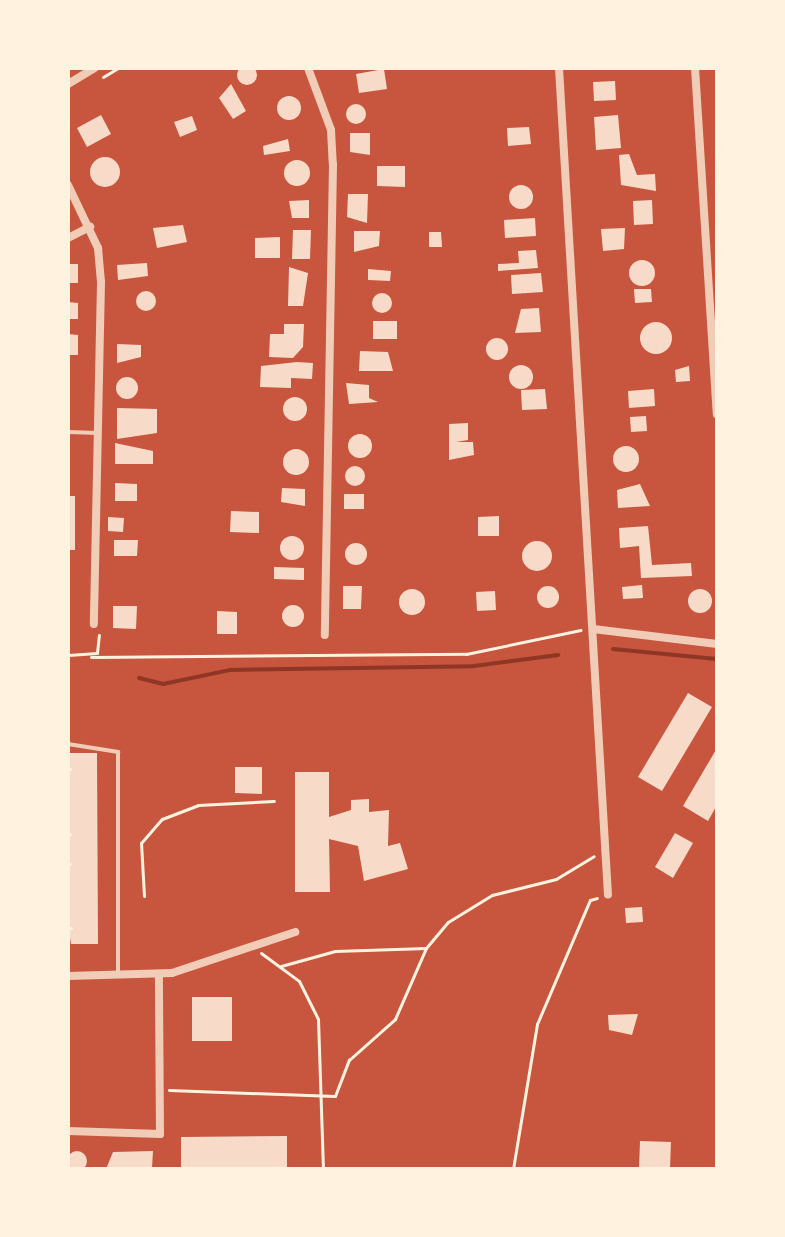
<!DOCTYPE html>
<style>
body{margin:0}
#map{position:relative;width:785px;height:1237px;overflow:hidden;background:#c8553d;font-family:Merriweather,serif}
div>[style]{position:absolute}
.stream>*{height:4px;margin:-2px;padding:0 2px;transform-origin:2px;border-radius:2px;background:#8f3625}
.building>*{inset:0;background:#f7dbc8}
.round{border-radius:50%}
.path>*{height:3px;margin:-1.5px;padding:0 1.5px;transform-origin:1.5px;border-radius:1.5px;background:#fff3e0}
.service>*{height:4px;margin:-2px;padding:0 2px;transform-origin:2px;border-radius:2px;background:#f1ccb7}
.minor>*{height:8px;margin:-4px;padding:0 4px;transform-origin:4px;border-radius:4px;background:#f1ccb7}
span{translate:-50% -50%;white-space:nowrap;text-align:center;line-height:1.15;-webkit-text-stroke:8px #fff3e0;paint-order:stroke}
.frame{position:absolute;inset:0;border:70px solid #fff3e0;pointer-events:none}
</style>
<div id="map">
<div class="stream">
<div style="left:613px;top:649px;width:104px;rotate:5.5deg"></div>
<div style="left:139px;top:678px;width:25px;rotate:14deg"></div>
<div style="left:163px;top:684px;width:68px;rotate:-11.8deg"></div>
<div style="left:230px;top:670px;width:244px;rotate:-0.9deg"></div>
<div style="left:474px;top:666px;width:85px;rotate:-7.5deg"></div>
</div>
<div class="building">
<div class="round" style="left:237px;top:65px;width:20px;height:20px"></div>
<div style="clip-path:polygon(384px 69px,387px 89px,359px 93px,356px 74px)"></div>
<div style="clip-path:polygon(615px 81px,616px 100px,594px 101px,593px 82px)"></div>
<div style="clip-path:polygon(231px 84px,246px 111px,233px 119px,219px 98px)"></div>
<div class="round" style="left:277px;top:96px;width:24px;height:24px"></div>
<div class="round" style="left:346px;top:104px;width:20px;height:20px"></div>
<div style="clip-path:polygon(101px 115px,111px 134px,87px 147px,77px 128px)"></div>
<div style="clip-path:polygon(618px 115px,621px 148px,596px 150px,594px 117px)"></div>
<div style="clip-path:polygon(192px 116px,197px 130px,180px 137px,174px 122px)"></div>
<div style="clip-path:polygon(529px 127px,531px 144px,508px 146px,507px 128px)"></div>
<div style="clip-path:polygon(350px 133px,370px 133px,370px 155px,350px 152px)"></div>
<div style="clip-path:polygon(288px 139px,290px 151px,264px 155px,263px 146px)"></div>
<div style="clip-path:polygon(629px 154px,637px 175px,655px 174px,656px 191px,621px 185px,619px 155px)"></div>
<div class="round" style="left:90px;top:157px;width:30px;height:30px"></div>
<div class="round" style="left:284px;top:160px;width:26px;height:26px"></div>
<div style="clip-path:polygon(377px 166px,405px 166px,405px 187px,377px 186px)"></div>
<div class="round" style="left:509px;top:185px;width:24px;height:24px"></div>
<div style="clip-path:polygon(348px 194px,368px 194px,367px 223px,347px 217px)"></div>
<div style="clip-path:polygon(309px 200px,309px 218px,292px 218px,289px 201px)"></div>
<div style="clip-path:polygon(652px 200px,653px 224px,634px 225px,633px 201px)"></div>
<div style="clip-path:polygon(535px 218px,536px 236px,505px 238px,504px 220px)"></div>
<div style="clip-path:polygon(183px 225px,187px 242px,157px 248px,153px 228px)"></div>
<div style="clip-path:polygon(625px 228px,624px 249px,603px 251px,601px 229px)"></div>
<div style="clip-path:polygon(293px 230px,311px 230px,310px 259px,292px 259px)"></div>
<div style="clip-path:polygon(354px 231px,380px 231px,379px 246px,354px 252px)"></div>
<div style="clip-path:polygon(429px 232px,441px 232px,442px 247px,429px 247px)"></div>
<div style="clip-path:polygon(280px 237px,280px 258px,255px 258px,255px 238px)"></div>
<div style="clip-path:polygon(536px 250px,538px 268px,498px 271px,498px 264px,519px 263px,518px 251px)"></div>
<div class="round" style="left:629px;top:260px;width:26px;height:26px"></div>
<div style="clip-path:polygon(147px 263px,148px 276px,118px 280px,117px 265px)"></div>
<div style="clip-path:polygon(68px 264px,78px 264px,78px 283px,68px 283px)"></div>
<div style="clip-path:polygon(289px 267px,308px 273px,303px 306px,288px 306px)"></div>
<div style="clip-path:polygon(368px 269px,391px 271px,390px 281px,368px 280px)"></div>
<div style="clip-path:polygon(541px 273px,543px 292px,512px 294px,511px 275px)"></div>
<div style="clip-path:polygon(634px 289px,651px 289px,652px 302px,635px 303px)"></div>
<div class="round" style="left:136px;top:291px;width:20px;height:20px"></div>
<div class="round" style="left:372px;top:293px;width:20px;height:20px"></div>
<div style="clip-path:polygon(68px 302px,78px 303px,78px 319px,68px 319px)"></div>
<div style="clip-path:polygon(539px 308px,541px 332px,515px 333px,521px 309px)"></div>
<div style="clip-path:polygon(373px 321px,397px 321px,397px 339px,373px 339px)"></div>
<div class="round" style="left:640px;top:322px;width:32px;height:32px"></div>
<div style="clip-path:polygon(284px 324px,304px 324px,303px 347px,293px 358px,269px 357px,270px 334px,284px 334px)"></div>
<div style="clip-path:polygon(68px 334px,78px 335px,78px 355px,68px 355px)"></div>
<div class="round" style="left:486px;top:338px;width:22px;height:22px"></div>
<div style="clip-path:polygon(117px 344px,141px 345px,141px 357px,117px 363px)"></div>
<div style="clip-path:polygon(360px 351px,388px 352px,393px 371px,359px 371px)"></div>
<div style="clip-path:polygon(297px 362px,313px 363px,312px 379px,291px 378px,291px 388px,260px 387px,261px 366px)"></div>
<div class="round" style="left:509px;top:365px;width:24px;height:24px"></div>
<div style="clip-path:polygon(689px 366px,690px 381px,676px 382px,675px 370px)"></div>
<div class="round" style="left:116px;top:377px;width:22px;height:22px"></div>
<div style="clip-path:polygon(346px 383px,369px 385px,369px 398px,378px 402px,349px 404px)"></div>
<div style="clip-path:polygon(545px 389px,547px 409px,522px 410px,521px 390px)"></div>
<div style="clip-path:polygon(654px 389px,655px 406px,629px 408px,628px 391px)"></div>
<div class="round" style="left:283px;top:397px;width:24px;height:24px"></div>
<div style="clip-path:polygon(117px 408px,157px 409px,157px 433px,117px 439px)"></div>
<div style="clip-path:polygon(646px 416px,647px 431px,631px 432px,630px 417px)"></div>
<div style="clip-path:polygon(468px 423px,468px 440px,456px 442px,473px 442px,474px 455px,449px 460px,449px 424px)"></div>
<div class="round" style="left:348px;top:434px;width:24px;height:24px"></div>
<div style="clip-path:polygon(115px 443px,153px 451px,153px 464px,115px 464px)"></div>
<div class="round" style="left:613px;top:446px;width:26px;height:26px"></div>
<div class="round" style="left:283px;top:449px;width:26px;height:26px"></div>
<div class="round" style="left:345px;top:466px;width:20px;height:20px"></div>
<div style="clip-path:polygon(115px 483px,137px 484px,137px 501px,115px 501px)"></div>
<div style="clip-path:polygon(640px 484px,650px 506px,618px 508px,617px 490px)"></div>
<div style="clip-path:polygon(282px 488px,305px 489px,305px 506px,281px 502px)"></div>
<div style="clip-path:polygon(344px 494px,364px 494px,364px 509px,344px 509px)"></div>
<div style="clip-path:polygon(68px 496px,75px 496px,75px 550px,68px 550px)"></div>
<div style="clip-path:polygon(231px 511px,259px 512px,259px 533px,230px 532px)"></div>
<div style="clip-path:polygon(499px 516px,499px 536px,478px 536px,478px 517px)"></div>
<div style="clip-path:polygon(108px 517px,124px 518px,123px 532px,108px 531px)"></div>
<div style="clip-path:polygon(648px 526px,652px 565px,691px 563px,692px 576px,641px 578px,639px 546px,620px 548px,619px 528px)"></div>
<div class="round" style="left:280px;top:536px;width:24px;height:24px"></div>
<div style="clip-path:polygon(114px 540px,138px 540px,137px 556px,114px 556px)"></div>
<div class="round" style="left:522px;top:541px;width:30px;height:30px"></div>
<div class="round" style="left:345px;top:543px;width:22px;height:22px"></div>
<div style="clip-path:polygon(274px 567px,304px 568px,304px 580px,274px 579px)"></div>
<div style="clip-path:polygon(642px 585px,643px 598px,623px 599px,622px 587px)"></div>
<div class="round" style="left:537px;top:586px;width:22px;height:22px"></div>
<div style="clip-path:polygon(343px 586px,362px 586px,361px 609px,343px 609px)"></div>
<div class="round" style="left:688px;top:589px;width:24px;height:24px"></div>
<div class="round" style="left:399px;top:589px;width:26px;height:26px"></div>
<div style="clip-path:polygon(495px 591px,496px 610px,477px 611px,476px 592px)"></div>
<div class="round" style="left:282px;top:605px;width:22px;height:22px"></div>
<div style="clip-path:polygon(113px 606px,137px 606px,136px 629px,113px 628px)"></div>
<div style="clip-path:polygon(217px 611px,237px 612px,237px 634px,217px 634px)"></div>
<div style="clip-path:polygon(688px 693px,712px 707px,662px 791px,638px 777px)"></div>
<div style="clip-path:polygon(717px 748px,717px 805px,708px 821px,683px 806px)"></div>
<div style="clip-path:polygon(70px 753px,97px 753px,98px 944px,71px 944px,68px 925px)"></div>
<div style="clip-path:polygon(235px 767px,262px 767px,262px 794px,235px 793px)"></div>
<div style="clip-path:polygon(295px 772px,329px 772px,329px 817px,351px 810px,351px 800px,369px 799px,369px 812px,389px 810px,388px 846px,400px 843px,408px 869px,364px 881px,358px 846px,329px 839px,330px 892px,295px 892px)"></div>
<div style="clip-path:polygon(675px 833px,693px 843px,673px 878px,655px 867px)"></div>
<div style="clip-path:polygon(642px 907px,643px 922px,626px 923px,625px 908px)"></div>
<div style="clip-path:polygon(192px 997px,232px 997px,232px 1041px,192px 1041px)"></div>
<div style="clip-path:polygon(638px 1014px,632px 1035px,609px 1030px,608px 1015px)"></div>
<div style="clip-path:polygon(287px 1136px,287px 1169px,181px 1169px,181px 1137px)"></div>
<div style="clip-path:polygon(640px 1141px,671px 1142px,670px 1169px,639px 1169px)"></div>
<div style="clip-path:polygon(153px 1151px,152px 1168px,106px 1169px,113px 1152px)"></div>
<div class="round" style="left:67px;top:1151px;width:20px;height:20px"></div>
</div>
<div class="path">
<div style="left:103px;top:77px;width:17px;rotate:-31deg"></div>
<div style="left:68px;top:655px;width:29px;rotate:-4deg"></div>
<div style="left:97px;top:653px;width:18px;rotate:-84deg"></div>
<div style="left:91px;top:657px;width:375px;rotate:-0.5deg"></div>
<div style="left:466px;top:654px;width:117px;rotate:-11.8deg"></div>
<div style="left:68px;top:769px;width:2px"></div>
<div style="left:68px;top:834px;width:2px"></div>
<div style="left:68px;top:864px;width:2px"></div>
<div style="left:144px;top:896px;width:53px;rotate:-93.2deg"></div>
<div style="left:141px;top:843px;width:32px;rotate:-49deg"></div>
<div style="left:162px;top:819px;width:39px;rotate:-21deg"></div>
<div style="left:198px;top:805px;width:76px;rotate:-3deg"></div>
<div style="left:68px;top:928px;width:3px"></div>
<div style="left:426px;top:948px;width:34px;rotate:-50deg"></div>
<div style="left:448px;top:922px;width:52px;rotate:-31.5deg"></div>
<div style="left:492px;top:895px;width:66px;rotate:-14deg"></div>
<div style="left:556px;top:879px;width:44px;rotate:-31.2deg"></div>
<div style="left:261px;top:953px;width:47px;rotate:36.4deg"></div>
<div style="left:299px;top:981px;width:42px;rotate:63.4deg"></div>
<div style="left:318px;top:1019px;width:150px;rotate:88.1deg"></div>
<div style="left:169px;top:1090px;width:166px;rotate:2.1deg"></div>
<div style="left:335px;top:1096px;width:39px;rotate:-69deg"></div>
<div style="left:349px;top:1060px;width:62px;rotate:-41.7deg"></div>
<div style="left:395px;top:1019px;width:77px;rotate:-66.4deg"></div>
<div style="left:426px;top:948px;width:91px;rotate:178.1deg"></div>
<div style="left:335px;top:951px;width:56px;rotate:164.5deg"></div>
<div style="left:513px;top:1169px;width:147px;rotate:-80.6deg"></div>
<div style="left:537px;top:1024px;width:135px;rotate:-66.9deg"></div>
<div style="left:590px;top:900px;width:7px;rotate:-16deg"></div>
</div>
<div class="service">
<div style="left:68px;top:432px;width:30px;rotate:2deg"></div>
<div style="left:68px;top:744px;width:51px;rotate:9.1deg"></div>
<div style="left:118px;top:752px;width:221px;rotate:90deg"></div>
</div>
<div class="minor">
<div style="left:308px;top:68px;width:66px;rotate:69.6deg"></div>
<div style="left:331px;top:130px;width:34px;rotate:87deg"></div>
<div style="left:333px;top:164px;width:471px;rotate:91deg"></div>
<div style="left:559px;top:68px;width:828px;rotate:86.61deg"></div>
<div style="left:695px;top:68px;width:347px;rotate:86.4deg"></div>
<div style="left:68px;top:84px;width:31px;rotate:-31deg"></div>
<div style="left:68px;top:185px;width:70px;rotate:64.5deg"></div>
<div style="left:98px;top:248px;width:34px;rotate:85deg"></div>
<div style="left:101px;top:282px;width:342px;rotate:91.2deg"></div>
<div style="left:68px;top:238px;width:25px;rotate:-27deg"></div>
<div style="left:593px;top:629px;width:125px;rotate:6.9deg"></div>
<div style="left:68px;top:976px;width:104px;rotate:-1.7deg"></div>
<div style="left:172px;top:973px;width:130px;rotate:-18.4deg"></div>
<div style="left:68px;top:1131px;width:92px;rotate:1.9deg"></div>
<div style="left:160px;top:1134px;width:159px;rotate:-90.4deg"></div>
</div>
<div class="frame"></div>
</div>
